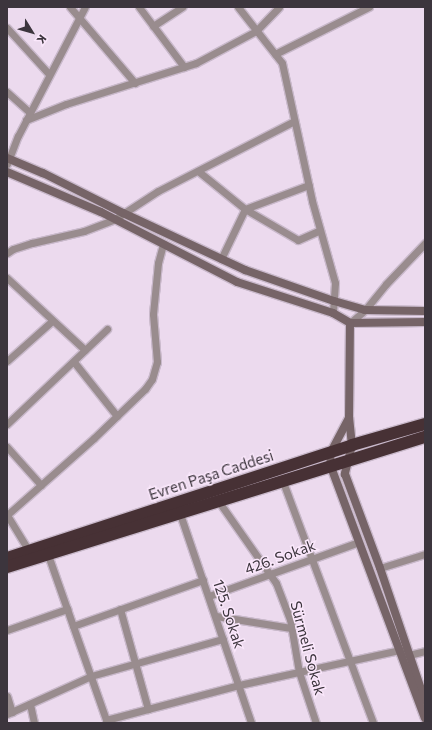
<!DOCTYPE html>
<meta charset="utf-8">
<style>
body{margin:0}
#map{position:relative;width:432px;height:730px;overflow:hidden;background:#ecdaee;font-family:Commissioner,sans-serif}
div>[style]{position:absolute}
.roads{filter:drop-shadow(1px 0 #c9b9cb) drop-shadow(-1px 0 #c9b9cb) drop-shadow(0 1px #c9b9cb) drop-shadow(0 -1px #c9b9cb)}
.street>*{height:7px;margin:-3.5px;padding:0 3.5px;transform-origin:3.5px;border-radius:3.5px;background:#998c8e}
.secondary>*{height:8px;margin:-4px;padding:0 4px;transform-origin:4px;border-radius:4px;background:#766467}
.highway>*{height:12px;margin:-6px;padding:0 6px;transform-origin:6px;border-radius:6px;background:#473135}
span{translate:-50% -50%;white-space:nowrap;text-align:center;line-height:1.15;-webkit-text-stroke:3px #fae7fb;paint-order:stroke}
.street-label{font-size:15px;color:#3c353d}
.frame{position:absolute;inset:0;border:8px solid #3c353d;pointer-events:none}
.north{position:absolute;left:12px;top:12px;width:40px;height:40px;-webkit-text-stroke:3px #fae7fb;paint-order:stroke;rotate:127deg;font-size:11px;font-weight:700;line-height:16px;text-align:center;color:#3c353d}
.north::after{content:'';display:block;margin:auto;width:14px;height:18px;background:#3c353d;clip-path:polygon(50% 0,100% 100%,50% 72%,0 100%)}
</style>
<div id="map">
<div class="roads">
<div class="street">
<div style="left:70px;top:7px;width:100px;rotate:49.5deg"></div>
<div style="left:139px;top:7px;width:75px;rotate:53.1deg"></div>
<div style="left:238px;top:7px;width:71px;rotate:51.8deg"></div>
<div style="left:282px;top:63px;width:141px;rotate:77.7deg"></div>
<div style="left:312px;top:201px;width:85px;rotate:74.3deg"></div>
<div style="left:335px;top:283px;width:30px;rotate:94deg"></div>
<div style="left:153px;top:26px;width:35px;rotate:-33deg"></div>
<div style="left:7px;top:28px;width:62px;rotate:47.6deg"></div>
<div style="left:275px;top:54px;width:105px;rotate:-26.6deg"></div>
<div style="left:7px;top:92px;width:31px;rotate:42deg"></div>
<div style="left:26px;top:120px;width:43px;rotate:-21.8deg"></div>
<div style="left:66px;top:104px;width:136px;rotate:-17.5deg"></div>
<div style="left:196px;top:63px;width:68px;rotate:-28.1deg"></div>
<div style="left:256px;top:31px;width:33px;rotate:-46deg"></div>
<div style="left:7px;top:164px;width:30px;rotate:-69deg"></div>
<div style="left:18px;top:136px;width:145px;rotate:-62.6deg"></div>
<div style="left:198px;top:171px;width:60px;rotate:39deg"></div>
<div style="left:245px;top:209px;width:61px;rotate:30.3deg"></div>
<div style="left:298px;top:240px;width:24px;rotate:-24deg"></div>
<div style="left:7px;top:253px;width:7px;rotate:-34deg"></div>
<div style="left:13px;top:249px;width:20px;rotate:-18deg"></div>
<div style="left:32px;top:243px;width:53px;rotate:-13deg"></div>
<div style="left:84px;top:231px;width:33px;rotate:-21deg"></div>
<div style="left:115px;top:219px;width:51px;rotate:-33.1deg"></div>
<div style="left:158px;top:191px;width:153px;rotate:-27.2deg"></div>
<div style="left:221px;top:259px;width:55px;rotate:-64.4deg"></div>
<div style="left:245px;top:209px;width:68px;rotate:-20.6deg"></div>
<div style="left:7px;top:278px;width:106px;rotate:42.7deg"></div>
<div style="left:350px;top:323px;width:20px;rotate:-41deg"></div>
<div style="left:365px;top:310px;width:33px;rotate:-51deg"></div>
<div style="left:386px;top:284px;width:57px;rotate:-46.4deg"></div>
<div style="left:7px;top:361px;width:60px;rotate:-41.6deg"></div>
<div style="left:74px;top:362px;width:69px;rotate:51.5deg"></div>
<div style="left:7px;top:424px;width:138px;rotate:-43.5deg"></div>
<div style="left:7px;top:447px;width:51px;rotate:48.2deg"></div>
<div style="left:283px;top:482px;width:257px;rotate:69.5deg"></div>
<div style="left:219px;top:502px;width:99px;rotate:54.9deg"></div>
<div style="left:276px;top:583px;width:39px;rotate:69deg"></div>
<div style="left:290px;top:619px;width:54px;rotate:80.4deg"></div>
<div style="left:299px;top:672px;width:54px;rotate:71.6deg"></div>
<div style="left:180px;top:514px;width:221px;rotate:71.2deg"></div>
<div style="left:7px;top:515px;width:116px;rotate:-41.5deg"></div>
<div style="left:94px;top:438px;width:71px;rotate:-43.9deg"></div>
<div style="left:145px;top:389px;width:12px;rotate:-55deg"></div>
<div style="left:152px;top:379px;width:18px;rotate:-74deg"></div>
<div style="left:157px;top:362px;width:48px;rotate:-94.8deg"></div>
<div style="left:153px;top:314px;width:51px;rotate:-84.4deg"></div>
<div style="left:158px;top:263px;width:20px;rotate:-75deg"></div>
<div style="left:7px;top:515px;width:42px;rotate:58.6deg"></div>
<div style="left:48px;top:555px;width:178px;rotate:70.6deg"></div>
<div style="left:380px;top:568px;width:47px;rotate:-17.3deg"></div>
<div style="left:209px;top:596px;width:159px;rotate:-19.8deg"></div>
<div style="left:120px;top:609px;width:104px;rotate:74.4deg"></div>
<div style="left:216px;top:616px;width:76px;rotate:9.1deg"></div>
<div style="left:73px;top:626px;width:138px;rotate:-19.5deg"></div>
<div style="left:7px;top:630px;width:64px;rotate:-19.3deg"></div>
<div style="left:7px;top:696px;width:17px;rotate:73deg"></div>
<div style="left:30px;top:704px;width:19px;rotate:78deg"></div>
<div style="left:7px;top:714px;width:92px;rotate:-24.3deg"></div>
<div style="left:91px;top:676px;width:137px;rotate:-15.7deg"></div>
<div style="left:106px;top:720px;width:138px;rotate:-14.7deg"></div>
<div style="left:239px;top:685px;width:165px;rotate:-12.3deg"></div>
<div style="left:400px;top:650px;width:10px;rotate:29deg"></div>
<div style="left:409px;top:655px;width:16px;rotate:-14deg"></div>
</div>
<div class="secondary">
<div style="left:7px;top:158px;width:39px;rotate:23deg"></div>
<div style="left:43px;top:173px;width:89px;rotate:26.6deg"></div>
<div style="left:123px;top:213px;width:135px;rotate:25deg"></div>
<div style="left:245px;top:270px;width:94px;rotate:19.2deg"></div>
<div style="left:334px;top:301px;width:32px;rotate:16deg"></div>
<div style="left:365px;top:310px;width:60px;rotate:1deg"></div>
<div style="left:7px;top:172px;width:102px;rotate:23.1deg"></div>
<div style="left:101px;top:212px;width:153px;rotate:27.2deg"></div>
<div style="left:237px;top:282px;width:101px;rotate:17.9deg"></div>
<div style="left:333px;top:313px;width:20px;rotate:30deg"></div>
<div style="left:350px;top:323px;width:75px;rotate:-0.8deg"></div>
<div style="left:350px;top:323px;width:94px;rotate:90.6deg"></div>
<div style="left:349px;top:417px;width:28px;rotate:84deg"></div>
<div style="left:352px;top:445px;width:30px;rotate:104deg"></div>
<div style="left:345px;top:474px;width:100px;rotate:69.6deg"></div>
<div style="left:380px;top:568px;width:140px;rotate:71.3deg"></div>
<div style="left:349px;top:418px;width:40px;rotate:118deg"></div>
<div style="left:330px;top:453px;width:14px;rotate:86deg"></div>
<div style="left:331px;top:467px;width:268px;rotate:69.5deg"></div>
</div>
<div class="highway">
<div style="left:7px;top:558px;width:363px;rotate:-18.1deg"></div>
<div style="left:352px;top:445px;width:76px;rotate:-16deg"></div>
<div style="left:7px;top:567px;width:438px;rotate:-17.3deg"></div>
</div>
</div>
<div class="street-label">
<span style="left:211px;top:475px;rotate:-18deg">Evren Paşa Caddesi</span>
<span style="left:280px;top:557px;rotate:-20deg">426. Sokak</span>
<span style="left:229px;top:614px;rotate:72deg">125. Sokak</span>
<span style="left:308px;top:648px;rotate:75deg">Sürmeli Sokak</span>
</div>
<div class="frame"></div>
<div class="north">K</div>
</div>
